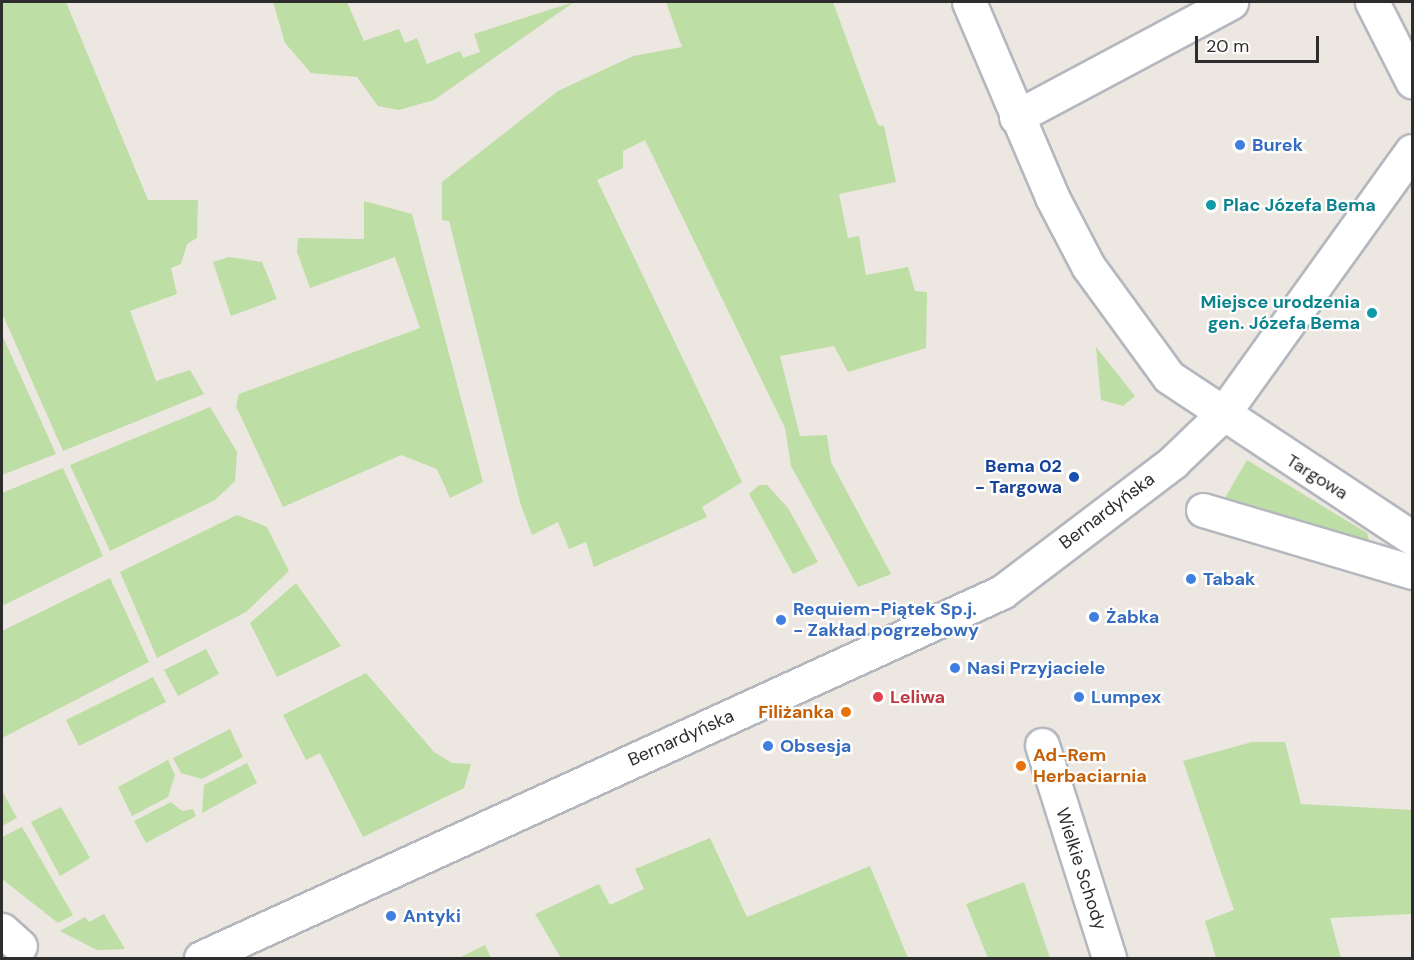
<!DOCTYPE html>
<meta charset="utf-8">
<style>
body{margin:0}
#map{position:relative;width:1414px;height:960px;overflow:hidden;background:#ede7e1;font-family:"DM Sans",sans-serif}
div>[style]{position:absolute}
.green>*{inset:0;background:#bddea4}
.roads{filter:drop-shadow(2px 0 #b5b7bf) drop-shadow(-2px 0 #b5b7bf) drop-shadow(0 2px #b5b7bf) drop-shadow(0 -2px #b5b7bf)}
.pedestrian>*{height:33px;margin:-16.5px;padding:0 16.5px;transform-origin:16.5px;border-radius:16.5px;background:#fff}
.minor>*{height:33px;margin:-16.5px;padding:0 16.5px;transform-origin:16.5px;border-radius:16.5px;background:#fff}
.dots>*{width:16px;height:16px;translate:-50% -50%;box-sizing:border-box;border:3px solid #fff;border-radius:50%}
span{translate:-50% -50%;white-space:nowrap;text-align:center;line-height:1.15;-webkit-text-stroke:4.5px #fff;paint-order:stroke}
.shop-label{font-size:18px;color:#366cbe;font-weight:700}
.left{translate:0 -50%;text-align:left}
.culture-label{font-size:18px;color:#0d838f;font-weight:700}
.right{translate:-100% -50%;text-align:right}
.transit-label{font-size:18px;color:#164399;font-weight:700}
.street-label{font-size:18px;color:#2d2d2d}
.health-label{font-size:18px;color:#be3a42;font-weight:700}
.food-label{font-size:18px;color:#c56008;font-weight:700}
.frame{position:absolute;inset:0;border:3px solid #2d2d2d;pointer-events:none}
.scale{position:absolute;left:1195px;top:36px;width:124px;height:27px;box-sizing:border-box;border:3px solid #2d2d2d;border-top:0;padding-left:8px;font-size:18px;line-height:21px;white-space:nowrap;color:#2d2d2d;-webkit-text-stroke:4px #fff;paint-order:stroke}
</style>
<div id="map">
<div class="green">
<div style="clip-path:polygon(2px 2px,66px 2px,148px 200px,198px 200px,197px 238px,187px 244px,181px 264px,171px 268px,177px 294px,130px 311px,156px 381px,190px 370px,204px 394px,63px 451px,2px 313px)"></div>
<div style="clip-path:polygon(273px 2px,347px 2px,364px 41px,399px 29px,405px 43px,417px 38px,427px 64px,460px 51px,463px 58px,480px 52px,474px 34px,574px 2px,434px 100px,399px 110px,378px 106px,357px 77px,311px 73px,285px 43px)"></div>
<div style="clip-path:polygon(666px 2px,833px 2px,878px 125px,884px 126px,896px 182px,839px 194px,848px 238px,859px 236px,866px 275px,908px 267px,915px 291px,927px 292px,926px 348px,848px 372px,834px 346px,780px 356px,800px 436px,827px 435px,831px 462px,891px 574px,858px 587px,791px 466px,785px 428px,645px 140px,623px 151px,623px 168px,597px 180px,742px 482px,702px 507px,707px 517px,594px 567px,586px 542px,569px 549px,558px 522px,532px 535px,520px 502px,449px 221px,442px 220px,442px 182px,558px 91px,633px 56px,682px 47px)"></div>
<div style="clip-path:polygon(364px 201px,412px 214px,483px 482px,450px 498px,437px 469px,401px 455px,283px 507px,236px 406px,239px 394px,420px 328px,395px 257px,310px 288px,297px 252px,298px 238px,364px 239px)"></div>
<div style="clip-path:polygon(229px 257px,262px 262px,277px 299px,231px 316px,213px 262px)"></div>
<div style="clip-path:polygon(2px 335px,56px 454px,2px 475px)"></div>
<div style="clip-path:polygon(1096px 347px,1135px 396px,1123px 406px,1101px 400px)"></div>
<div style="clip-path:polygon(210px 407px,237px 452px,235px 481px,215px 500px,110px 551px,70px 465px)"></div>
<div style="clip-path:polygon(1247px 460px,1367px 533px,1369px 540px,1366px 544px,1222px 503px)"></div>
<div style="clip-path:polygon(63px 468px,103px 556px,2px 606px,2px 493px)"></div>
<div style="clip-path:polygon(759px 485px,767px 485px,788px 508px,818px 562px,793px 574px,749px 494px)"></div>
<div style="clip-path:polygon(237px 515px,267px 527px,289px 571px,246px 612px,157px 658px,120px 572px)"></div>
<div style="clip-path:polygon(110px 578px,149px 662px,2px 738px,2px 631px)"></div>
<div style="clip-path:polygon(296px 583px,341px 646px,277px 677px,250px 623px)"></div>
<div style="clip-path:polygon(206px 649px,219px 674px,178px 696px,164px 670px)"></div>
<div style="clip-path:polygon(366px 673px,434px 752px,452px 763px,471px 764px,464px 788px,363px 837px,320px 753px,306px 760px,283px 715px)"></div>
<div style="clip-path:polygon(153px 677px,166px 702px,79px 746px,66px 720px)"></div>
<div style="clip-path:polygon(230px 729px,243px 757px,202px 779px,181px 773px,173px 758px)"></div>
<div style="clip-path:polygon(1252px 742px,1285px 742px,1301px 804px,1412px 810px,1412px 914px,1330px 918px,1341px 958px,1216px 958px,1205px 921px,1234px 910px,1183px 761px)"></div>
<div style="clip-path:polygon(168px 760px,175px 775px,168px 797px,132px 816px,118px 787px)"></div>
<div style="clip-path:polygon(247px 763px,257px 783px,202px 813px,204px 785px)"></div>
<div style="clip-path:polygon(2px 791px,17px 818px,2px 826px)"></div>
<div style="clip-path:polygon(171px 802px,182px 811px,193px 809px,196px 816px,146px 843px,134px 821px)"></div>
<div style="clip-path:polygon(61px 807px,90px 858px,60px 876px,31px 822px)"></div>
<div style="clip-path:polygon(22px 827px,73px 915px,58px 923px,2px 879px,2px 837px)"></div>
<div style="clip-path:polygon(710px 838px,747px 917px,870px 866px,908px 958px,561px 958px,535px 914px,599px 884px,610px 905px,644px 889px,635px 869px)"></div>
<div style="clip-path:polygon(1024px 882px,1050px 958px,988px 958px,966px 904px)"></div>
<div style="clip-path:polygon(104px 914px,125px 949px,97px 950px,60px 931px,85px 917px,89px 922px)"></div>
<div style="clip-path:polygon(485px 945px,491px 958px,459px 958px)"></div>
</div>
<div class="roads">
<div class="pedestrian">
<div style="left:1042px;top:745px;width:223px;rotate:72.5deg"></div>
</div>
<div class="minor">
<div style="left:969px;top:2px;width:212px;rotate:66.9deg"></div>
<div style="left:1052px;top:197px;width:78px;rotate:62.4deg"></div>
<div style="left:1088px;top:266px;width:137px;rotate:53.9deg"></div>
<div style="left:1169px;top:377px;width:291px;rotate:33.5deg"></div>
<div style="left:1372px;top:2px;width:89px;rotate:63.1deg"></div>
<div style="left:1016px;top:117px;width:244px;rotate:-28.1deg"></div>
<div style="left:1203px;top:510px;width:218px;rotate:16.5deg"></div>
<div style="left:2px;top:930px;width:24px;rotate:42deg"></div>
<div style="left:201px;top:958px;width:881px;rotate:-24.56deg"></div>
<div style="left:1002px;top:592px;width:215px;rotate:-37.2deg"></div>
<div style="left:1173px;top:462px;width:68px;rotate:-43.8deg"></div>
<div style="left:1222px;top:415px;width:325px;rotate:-54.3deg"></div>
</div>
</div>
<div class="dots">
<div style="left:1240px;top:145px;background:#3f7fe0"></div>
<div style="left:1211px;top:205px;background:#0f9aa8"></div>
<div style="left:1372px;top:313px;background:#0f9aa8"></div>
<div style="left:1074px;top:477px;background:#1a4fb4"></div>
<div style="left:1191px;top:579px;background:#3f7fe0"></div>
<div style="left:1094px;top:617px;background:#3f7fe0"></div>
<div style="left:781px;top:620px;background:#3f7fe0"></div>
<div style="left:955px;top:668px;background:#3f7fe0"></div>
<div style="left:878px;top:697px;background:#e0444e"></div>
<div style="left:1079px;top:697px;background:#3f7fe0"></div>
<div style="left:846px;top:712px;background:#e8710a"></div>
<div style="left:768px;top:746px;background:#3f7fe0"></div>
<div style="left:1021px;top:766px;background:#e8710a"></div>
<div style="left:391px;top:916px;background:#3f7fe0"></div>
</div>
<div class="shop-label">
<span class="left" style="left:1252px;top:145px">Burek</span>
<span class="left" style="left:1203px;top:579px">Tabak</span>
<span class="left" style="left:793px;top:620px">Requiem-Piątek Sp.j.<br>- Zakład pogrzebowy</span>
<span class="left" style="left:1106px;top:617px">Żabka</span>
<span class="left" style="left:967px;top:668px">Nasi Przyjaciele</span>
<span class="left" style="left:1091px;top:697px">Lumpex</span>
<span class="left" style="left:780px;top:746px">Obsesja</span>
<span class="left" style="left:403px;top:916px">Antyki</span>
</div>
<div class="culture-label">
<span class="left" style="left:1223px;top:205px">Plac Józefa Bema</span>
<span class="right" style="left:1360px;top:313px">Miejsce urodzenia<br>gen. Józefa Bema</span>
</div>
<div class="transit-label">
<span class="right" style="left:1062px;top:477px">Bema 02<br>- Targowa</span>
</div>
<div class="street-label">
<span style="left:1317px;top:477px;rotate:32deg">Targowa</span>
<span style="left:1107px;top:511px;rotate:-37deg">Bernardyńska</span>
<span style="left:681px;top:738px;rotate:-24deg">Bernardyńska</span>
<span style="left:1081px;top:869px;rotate:72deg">Wielkie Schody</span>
</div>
<div class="health-label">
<span class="left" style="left:890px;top:697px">Leliwa</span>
</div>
<div class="food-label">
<span class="right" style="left:834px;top:712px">Filiżanka</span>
<span class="left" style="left:1033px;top:766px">Ad-Rem<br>Herbaciarnia</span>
</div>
<div class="frame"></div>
<div class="scale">20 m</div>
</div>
